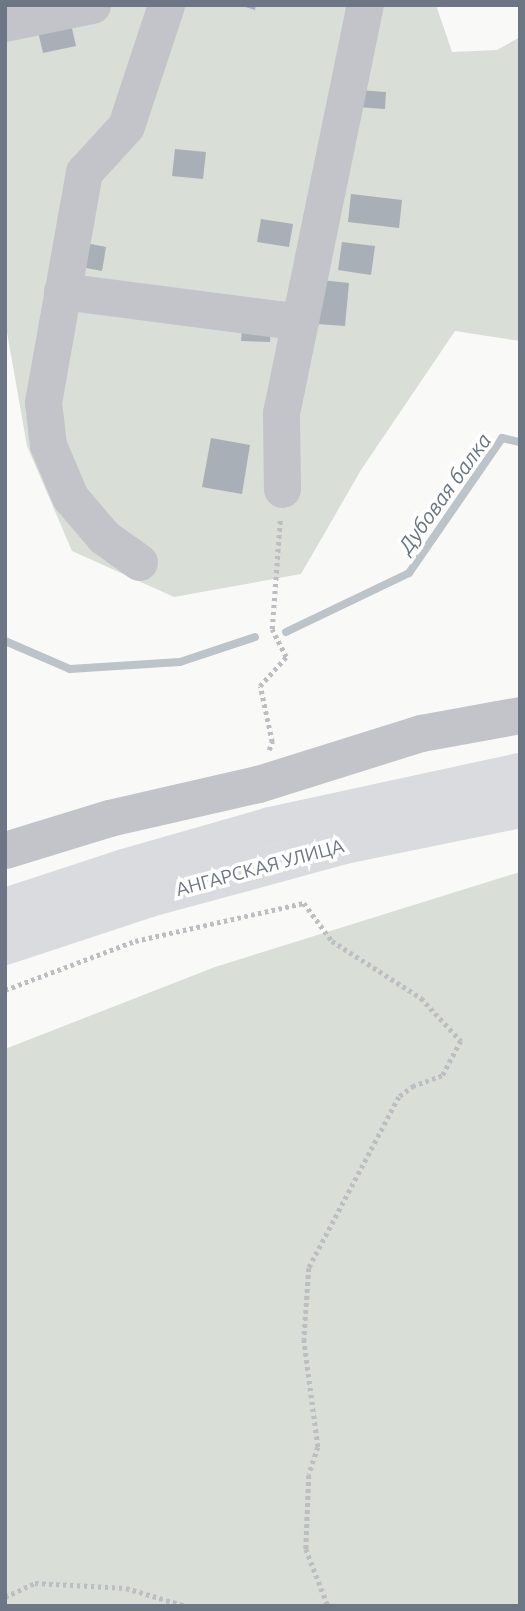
<!DOCTYPE html>
<meta charset="utf-8">
<style>
body{margin:0}
#map{position:relative;width:525px;height:1611px;overflow:hidden;background:#f9faf8;font-family:Ubuntu,sans-serif}
div>[style]{position:absolute}
.green>*{inset:0;background:#d9ded7}
.stream>*{height:8px;margin:-4px;padding:0 4px;transform-origin:4px;border-radius:4px;background:#bcc3c9}
.building>*{inset:0;background:#a9afb6}
.path>*{height:4.5px;margin-top:-2.25px;transform-origin:0;background:repeating-linear-gradient(90deg,#bcbec1 0 3.5px,transparent 0 7px)}
.minor>*{height:37px;margin:-18.5px;padding:0 18.5px;transform-origin:18.5px;border-radius:18.5px;background:#c2c4c9}
.major>*{height:38px;margin:-19px;padding:0 19px;transform-origin:19px;border-radius:19px;background:#d9dbdf}
span{translate:-50% -50%;white-space:nowrap;text-align:center;line-height:1.15;-webkit-text-stroke:7px #fff;paint-order:stroke}
.street-label{font-size:19px;color:#6c7685}
.water-label{font-size:21px;color:#687680;font-style:italic}
.frame{position:absolute;inset:0;border:7px solid #6c7685;pointer-events:none}
</style>
<div id="map">
<div class="green">
<div style="clip-path:polygon(5px 5px,436px 5px,452px 52px,497px 50px,520px 37px,520px 341px,455px 331px,361px 470px,301px 574px,174px 597px,72px 551px,27px 446px,5px 321px)"></div>
<div style="clip-path:polygon(520px 872px,520px 1606px,5px 1606px,5px 1049px,215px 967px)"></div>
</div>
<div class="stream">
<div style="left:286px;top:632px;width:136px;rotate:-25.6deg"></div>
<div style="left:409px;top:573px;width:164px;rotate:-55.4deg"></div>
<div style="left:502px;top:438px;width:18px;rotate:13deg"></div>
<div style="left:5px;top:641px;width:71px;rotate:23.3deg"></div>
<div style="left:70px;top:669px;width:110px;rotate:-3.6deg"></div>
<div style="left:180px;top:662px;width:79px;rotate:-18.4deg"></div>
</div>
<div class="building">
<div style="clip-path:polygon(239px 5px,256px 5px,255px 10px)"></div>
<div style="clip-path:polygon(69px 15px,76px 46px,43px 53px,36px 23px)"></div>
<div style="clip-path:polygon(358px 90px,386px 92px,385px 109px,357px 107px)"></div>
<div style="clip-path:polygon(175px 149px,206px 152px,203px 179px,172px 176px)"></div>
<div style="clip-path:polygon(351px 194px,402px 200px,399px 228px,348px 222px)"></div>
<div style="clip-path:polygon(261px 219px,293px 224px,289px 247px,257px 242px)"></div>
<div style="clip-path:polygon(342px 242px,375px 246px,371px 275px,338px 270px)"></div>
<div style="clip-path:polygon(86px 243px,106px 247px,102px 271px,81px 267px)"></div>
<div style="clip-path:polygon(321px 280px,349px 283px,345px 326px,317px 324px)"></div>
<div style="clip-path:polygon(243px 319px,271px 321px,270px 342px,241px 341px)"></div>
<div style="clip-path:polygon(211px 438px,250px 445px,242px 494px,202px 487px)"></div>
</div>
<div class="path">
<div style="left:269px;top:750px;width:9px;rotate:-69deg"></div>
<div style="left:272px;top:742px;width:57px;rotate:-102.1deg"></div>
<div style="left:260px;top:686px;width:39px;rotate:-48deg"></div>
<div style="left:286px;top:657px;width:31px;rotate:-117deg"></div>
<div style="left:272px;top:629px;width:110px;rotate:-85.8deg"></div>
<div style="left:5px;top:990px;width:139px;rotate:-20.7deg"></div>
<div style="left:135px;top:941px;width:173px;rotate:-12.7deg"></div>
<div style="left:304px;top:903px;width:47px;rotate:53.6deg"></div>
<div style="left:332px;top:941px;width:106px;rotate:32.6deg"></div>
<div style="left:421px;top:998px;width:59px;rotate:47.1deg"></div>
<div style="left:461px;top:1041px;width:40px;rotate:118deg"></div>
<div style="left:442px;top:1076px;width:30px;rotate:160deg"></div>
<div style="left:414px;top:1086px;width:19px;rotate:144deg"></div>
<div style="left:399px;top:1097px;width:193px;rotate:117.8deg"></div>
<div style="left:309px;top:1268px;width:71px;rotate:94deg"></div>
<div style="left:304px;top:1339px;width:109px;rotate:82.6deg"></div>
<div style="left:318px;top:1447px;width:29px;rotate:108deg"></div>
<div style="left:309px;top:1475px;width:74px;rotate:92.3deg"></div>
<div style="left:306px;top:1549px;width:61px;rotate:68.9deg"></div>
<div style="left:5px;top:1597px;width:33px;rotate:-25deg"></div>
<div style="left:35px;top:1583px;width:91px;rotate:3.1deg"></div>
<div style="left:126px;top:1588px;width:63px;rotate:16.7deg"></div>
</div>
<div class="minor">
<div style="left:5px;top:23px;width:89px;rotate:-11.7deg"></div>
<div style="left:62px;top:291px;width:240px;rotate:7.4deg"></div>
<div style="left:282px;top:489px;width:76px;rotate:-90.8deg"></div>
<div style="left:281px;top:413px;width:417px;rotate:-78.4deg"></div>
<div style="left:139px;top:562px;width:43px;rotate:-144.5deg"></div>
<div style="left:104px;top:537px;width:52px;rotate:-130.4deg"></div>
<div style="left:70px;top:497px;width:56px;rotate:-112.9deg"></div>
<div style="left:48px;top:445px;width:43px;rotate:-96.6deg"></div>
<div style="left:43px;top:402px;width:234px;rotate:-79.9deg"></div>
<div style="left:84px;top:172px;width:62px;rotate:-47.6deg"></div>
<div style="left:126px;top:126px;width:127px;rotate:-71.7deg"></div>
<div style="left:5px;top:850px;width:109px;rotate:-17.1deg"></div>
<div style="left:109px;top:818px;width:153px;rotate:-12.9deg"></div>
<div style="left:258px;top:784px;width:171px;rotate:-17.4deg"></div>
<div style="left:421px;top:733px;width:101px;rotate:-10.3deg"></div>
</div>
<div class="major">
<div style="left:5px;top:907px;width:125px;rotate:-18.1deg"></div>
<div style="left:124px;top:868px;width:152px;rotate:-16deg"></div>
<div style="left:270px;top:826px;width:256px;rotate:-12.2deg"></div>
<div style="left:5px;top:946px;width:153px;rotate:-18.3deg"></div>
<div style="left:150px;top:898px;width:202px;rotate:-15.2deg"></div>
<div style="left:345px;top:845px;width:179px;rotate:-11.6deg"></div>
</div>
<div class="street-label">
<span style="left:260px;top:868px;rotate:-15deg">АНГАРСКАЯ УЛИЦА</span>
</div>
<div class="water-label">
<span style="left:444px;top:493px;rotate:-54deg">Дубовая балка</span>
</div>
<div class="frame"></div>
</div>
